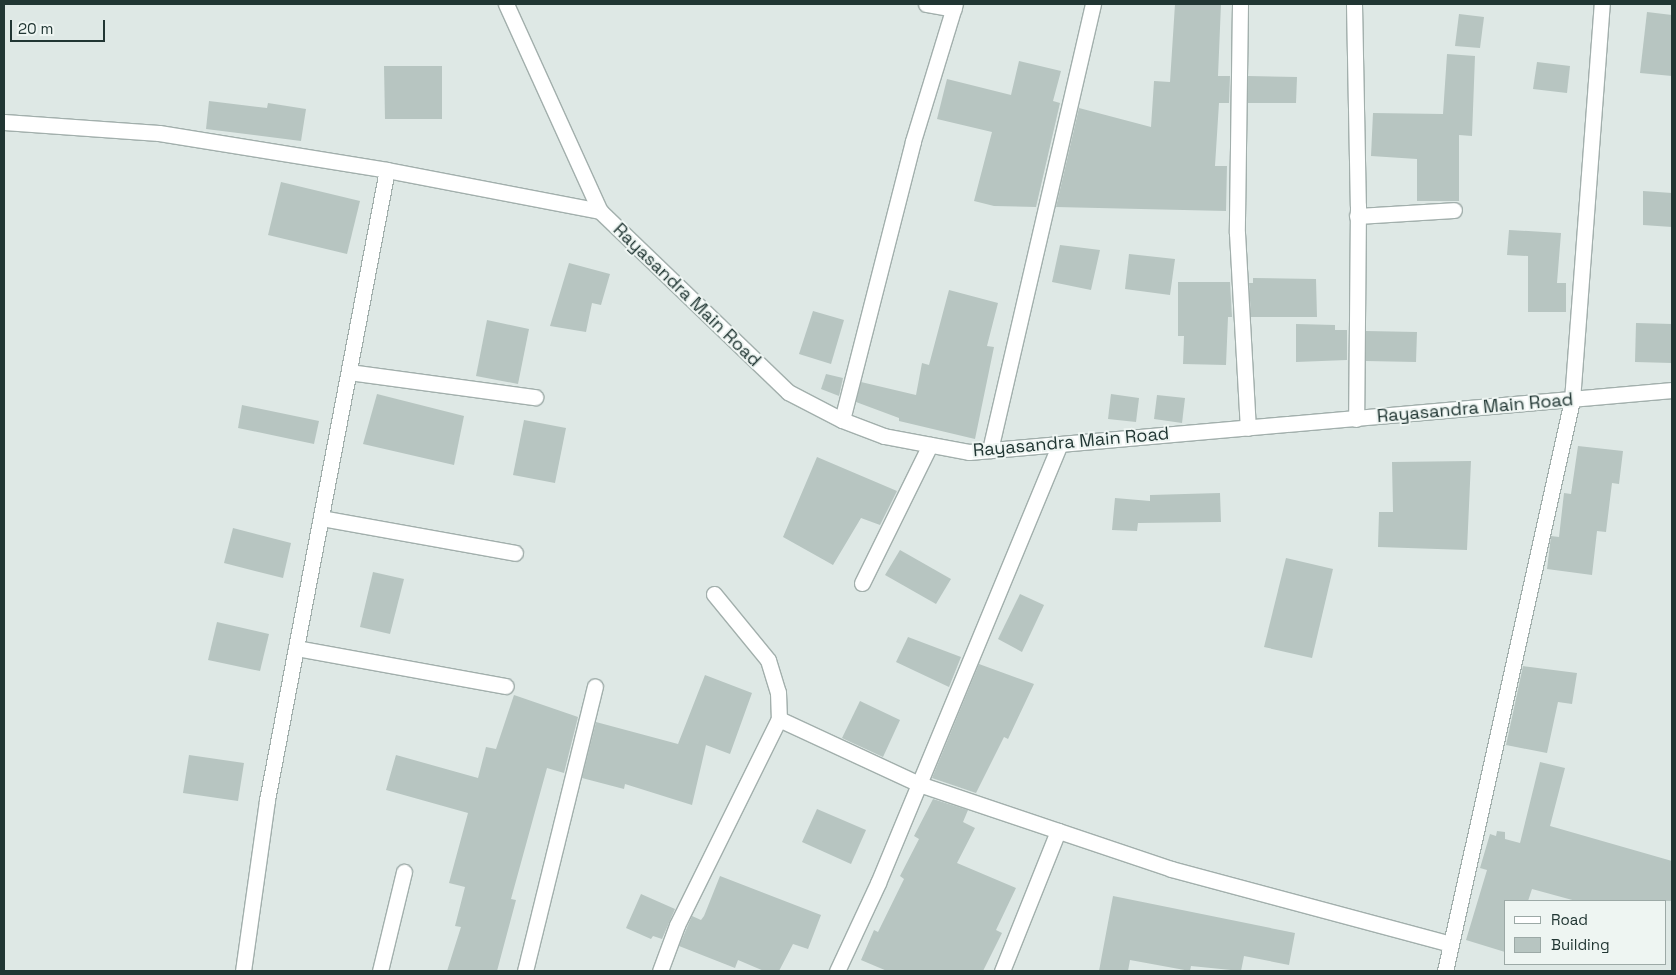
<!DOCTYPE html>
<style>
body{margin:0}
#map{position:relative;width:1676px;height:975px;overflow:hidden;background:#dee8e5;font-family:"Space Grotesk",sans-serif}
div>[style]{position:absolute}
.building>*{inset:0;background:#b7c5c1}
.roads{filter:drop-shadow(1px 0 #a2afac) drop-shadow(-1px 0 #a2afac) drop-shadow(0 1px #a2afac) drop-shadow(0 -1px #a2afac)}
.minor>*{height:15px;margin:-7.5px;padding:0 7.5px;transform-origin:7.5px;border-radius:7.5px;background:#fff}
.tertiary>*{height:15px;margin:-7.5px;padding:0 7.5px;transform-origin:7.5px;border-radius:7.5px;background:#fff}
span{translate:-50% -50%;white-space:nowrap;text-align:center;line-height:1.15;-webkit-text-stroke:4px #eef5f2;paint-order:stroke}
.street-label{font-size:18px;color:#213633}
.frame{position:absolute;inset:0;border:5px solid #213633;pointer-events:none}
.legend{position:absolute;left:1504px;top:900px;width:162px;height:65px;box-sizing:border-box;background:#eef5f2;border:1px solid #9ca9a6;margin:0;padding:6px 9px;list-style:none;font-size:15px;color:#213633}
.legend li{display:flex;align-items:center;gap:10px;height:25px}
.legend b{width:25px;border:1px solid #9ca9a6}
.scale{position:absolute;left:10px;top:20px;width:95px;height:22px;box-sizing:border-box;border:2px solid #213633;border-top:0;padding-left:6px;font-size:15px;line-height:18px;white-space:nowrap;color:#213633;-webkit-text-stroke:4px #eef5f2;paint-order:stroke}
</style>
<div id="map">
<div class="building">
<div style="clip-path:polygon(1175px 4px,1221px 4px,1218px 76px,1230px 76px,1229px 103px,1219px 103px,1215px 166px,1227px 166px,1226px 211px,1056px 207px,1079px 108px,1151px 127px,1154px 81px,1170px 82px)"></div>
<div style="clip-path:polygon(1647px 12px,1672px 15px,1672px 76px,1640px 73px)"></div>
<div style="clip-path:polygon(1459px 14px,1484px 17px,1480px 48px,1455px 46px)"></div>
<div style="clip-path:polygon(1447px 54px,1475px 56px,1472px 136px,1459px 135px,1459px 201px,1417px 201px,1417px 159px,1371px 156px,1373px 113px,1443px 114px)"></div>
<div style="clip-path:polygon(1019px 61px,1061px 71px,1053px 101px,1060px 103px,1036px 207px,994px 206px,974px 201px,992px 132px,937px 119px,947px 79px,1011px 95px)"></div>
<div style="clip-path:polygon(1537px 62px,1570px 66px,1567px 93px,1533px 89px)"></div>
<div style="clip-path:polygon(384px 66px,442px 66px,442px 119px,385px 119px)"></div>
<div style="clip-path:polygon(1248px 76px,1297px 77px,1296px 103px,1248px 103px)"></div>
<div style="clip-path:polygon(209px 101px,267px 108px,268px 103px,306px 109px,301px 141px,206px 129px)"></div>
<div style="clip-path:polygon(281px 182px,360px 201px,347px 254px,268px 235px)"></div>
<div style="clip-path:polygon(1643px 191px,1672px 193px,1672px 227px,1643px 225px)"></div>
<div style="clip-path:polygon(1509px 230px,1561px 233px,1557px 283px,1566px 283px,1566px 312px,1528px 312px,1528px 256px,1507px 255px)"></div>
<div style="clip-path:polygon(1060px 245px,1100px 250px,1091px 290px,1052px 282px)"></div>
<div style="clip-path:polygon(1129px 254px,1175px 259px,1170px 295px,1125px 289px)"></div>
<div style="clip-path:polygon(569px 263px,610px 274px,601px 305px,592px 303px,586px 332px,550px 326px)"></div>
<div style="clip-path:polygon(1253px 278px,1316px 279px,1317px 317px,1251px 317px,1249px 283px,1253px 283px)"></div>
<div style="clip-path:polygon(1178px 282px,1230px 282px,1232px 317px,1228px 317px,1226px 365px,1183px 364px,1184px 336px,1178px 336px)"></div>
<div style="clip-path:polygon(949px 290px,998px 303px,987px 346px,994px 347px,975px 439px,899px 421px,899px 418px,856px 402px,861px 382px,916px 395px,922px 363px,929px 365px)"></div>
<div style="clip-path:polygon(813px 311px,844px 320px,831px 364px,799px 354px)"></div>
<div style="clip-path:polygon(487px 320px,529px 329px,518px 384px,476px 376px)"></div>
<div style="clip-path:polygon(1636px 323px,1672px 324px,1672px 363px,1635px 362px)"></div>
<div style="clip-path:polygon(1296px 324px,1335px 325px,1335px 330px,1347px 330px,1347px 360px,1296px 362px)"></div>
<div style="clip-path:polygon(1366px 331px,1417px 332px,1416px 362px,1366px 361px)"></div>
<div style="clip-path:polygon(826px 374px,843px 378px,839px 396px,821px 389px)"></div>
<div style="clip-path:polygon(377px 394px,464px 416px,454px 465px,363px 444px)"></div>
<div style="clip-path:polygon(1111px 394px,1139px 398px,1136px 422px,1108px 419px)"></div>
<div style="clip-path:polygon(1157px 395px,1185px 398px,1182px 423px,1154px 419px)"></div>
<div style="clip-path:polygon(242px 405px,319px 421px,314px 444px,238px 428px)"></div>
<div style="clip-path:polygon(524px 420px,566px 428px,555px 483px,513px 475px)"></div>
<div style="clip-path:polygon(1578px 446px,1623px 451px,1619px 484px,1612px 483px,1606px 532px,1597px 531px,1592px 575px,1547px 569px,1551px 536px,1559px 537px,1564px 493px,1571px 494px)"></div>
<div style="clip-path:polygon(817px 457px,897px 491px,880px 525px,861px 518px,833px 565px,783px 537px)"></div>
<div style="clip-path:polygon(1471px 461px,1467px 550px,1378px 547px,1379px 512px,1393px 512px,1392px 462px)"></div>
<div style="clip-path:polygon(1220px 493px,1221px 522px,1138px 523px,1137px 531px,1112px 530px,1115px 498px,1150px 501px,1150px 495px)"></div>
<div style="clip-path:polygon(233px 528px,291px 543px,283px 578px,224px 563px)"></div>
<div style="clip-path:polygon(900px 550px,951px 579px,936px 604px,885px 575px)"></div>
<div style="clip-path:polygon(1286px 558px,1333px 569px,1312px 658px,1264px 647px)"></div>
<div style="clip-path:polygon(373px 572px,404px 579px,390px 634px,360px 627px)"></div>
<div style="clip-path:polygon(1020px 594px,1044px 605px,1022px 652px,998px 639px)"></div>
<div style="clip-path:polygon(217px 622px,269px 634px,260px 671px,208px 660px)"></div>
<div style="clip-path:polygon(908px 637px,961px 657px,949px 687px,896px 662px)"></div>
<div style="clip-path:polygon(979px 664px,1034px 684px,1008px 739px,1004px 737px,976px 793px,932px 778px)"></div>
<div style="clip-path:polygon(1523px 666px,1577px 673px,1572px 704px,1558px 702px,1547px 753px,1506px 745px)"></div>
<div style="clip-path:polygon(705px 675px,752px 693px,730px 754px,706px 745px,692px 805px,625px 784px,624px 789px,582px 778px,596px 722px,678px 744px)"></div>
<div style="clip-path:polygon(514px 695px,578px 717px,564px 773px,547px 768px,511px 899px,516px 900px,497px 971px,447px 971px,461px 927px,455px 926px,465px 887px,449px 883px,468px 813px,386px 790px,396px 755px,478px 778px,486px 747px,496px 749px)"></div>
<div style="clip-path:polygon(860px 701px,900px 720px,883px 757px,842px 738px)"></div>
<div style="clip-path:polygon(189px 755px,244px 763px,238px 801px,183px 793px)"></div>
<div style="clip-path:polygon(1540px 762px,1565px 768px,1550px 826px,1672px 861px,1672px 901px,1576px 901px,1532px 889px,1528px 901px,1505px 901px,1505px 952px,1466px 940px,1487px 870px,1480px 868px,1490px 834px,1496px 836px,1497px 831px,1505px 832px,1505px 839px,1520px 843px)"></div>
<div style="clip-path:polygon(933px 799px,968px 810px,963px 822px,975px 828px,957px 863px,1016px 888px,996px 930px,1002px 933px,983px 971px,887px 971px,861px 960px,874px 930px,878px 932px,904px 879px,900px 876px,919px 839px,914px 836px)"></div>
<div style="clip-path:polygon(817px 809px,866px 830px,851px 864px,802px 842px)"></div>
<div style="clip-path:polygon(720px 876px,821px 915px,808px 949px,793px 944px,779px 971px,764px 971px,738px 960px,735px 968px,679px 946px,692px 916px,701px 920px,704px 916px)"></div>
<div style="clip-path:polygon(641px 894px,675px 909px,662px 939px,653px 936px,651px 939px,626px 928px)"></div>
<div style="clip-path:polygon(1113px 896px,1295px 933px,1289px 965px,1244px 956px,1241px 971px,1191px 966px,1190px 971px,1130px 960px,1128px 971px,1099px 971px)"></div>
</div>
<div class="roads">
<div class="minor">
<div style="left:926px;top:4px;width:28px;rotate:10deg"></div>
<div style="left:1240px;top:4px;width:229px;rotate:90.8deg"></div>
<div style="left:1237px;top:233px;width:195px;rotate:86.8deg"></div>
<div style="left:1354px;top:4px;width:202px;rotate:88.9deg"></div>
<div style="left:1358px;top:206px;width:213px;rotate:90.5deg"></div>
<div style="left:4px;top:122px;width:155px;rotate:4.1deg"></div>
<div style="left:159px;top:133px;width:231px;rotate:9.2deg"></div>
<div style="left:387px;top:170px;width:217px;rotate:10.9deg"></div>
<div style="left:1357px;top:216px;width:97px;rotate:-3.5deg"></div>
<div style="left:349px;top:372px;width:188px;rotate:7.7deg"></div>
<div style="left:842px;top:420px;width:288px;rotate:-75.7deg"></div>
<div style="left:913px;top:141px;width:143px;rotate:-73deg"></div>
<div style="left:990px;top:450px;width:458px;rotate:-77deg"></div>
<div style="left:321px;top:518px;width:197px;rotate:10.2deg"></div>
<div style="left:862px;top:583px;width:154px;rotate:-63.8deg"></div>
<div style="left:714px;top:594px;width:85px;rotate:50.7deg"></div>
<div style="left:768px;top:660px;width:34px;rotate:73deg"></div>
<div style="left:778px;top:692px;width:27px;rotate:88deg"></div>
<div style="left:296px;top:648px;width:213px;rotate:10.3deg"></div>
<div style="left:243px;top:971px;width:173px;rotate:-82deg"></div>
<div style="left:267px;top:800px;width:641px;rotate:-79.22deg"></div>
<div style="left:380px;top:971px;width:102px;rotate:-76.4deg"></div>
<div style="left:525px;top:971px;width:293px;rotate:-76.2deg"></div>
<div style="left:660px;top:971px;width:49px;rotate:-69.7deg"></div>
<div style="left:677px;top:925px;width:230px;rotate:-63.7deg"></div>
<div style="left:779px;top:719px;width:154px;rotate:24.9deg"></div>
<div style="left:919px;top:784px;width:266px;rotate:18.6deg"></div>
<div style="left:1171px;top:869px;width:289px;rotate:15deg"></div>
<div style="left:837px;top:971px;width:97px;rotate:-65deg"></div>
<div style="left:878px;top:883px;width:475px;rotate:-67.5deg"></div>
<div style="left:1002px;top:971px;width:151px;rotate:-68.2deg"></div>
<div style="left:1445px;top:971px;width:585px;rotate:-77.46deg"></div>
<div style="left:1572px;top:400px;width:397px;rotate:-85.7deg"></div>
</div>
<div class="tertiary">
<div style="left:506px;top:4px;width:227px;rotate:65.6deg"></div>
<div style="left:600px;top:211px;width:261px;rotate:43.9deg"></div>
<div style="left:788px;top:392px;width:61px;rotate:27.4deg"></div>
<div style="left:842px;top:420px;width:45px;rotate:20.9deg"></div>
<div style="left:884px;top:436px;width:86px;rotate:10.7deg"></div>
<div style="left:969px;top:452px;width:706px;rotate:-5.04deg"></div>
</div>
</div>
<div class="street-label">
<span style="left:687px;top:295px;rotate:44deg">Rayasandra Main Road</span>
<span style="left:1475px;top:408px;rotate:-5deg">Rayasandra Main Road</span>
<span style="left:1071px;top:442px;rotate:-5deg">Rayasandra Main Road</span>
</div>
<div class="frame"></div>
<ul class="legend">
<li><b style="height:6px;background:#fff"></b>Road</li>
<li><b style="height:14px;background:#b7c5c1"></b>Building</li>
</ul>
<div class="scale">20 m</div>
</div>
